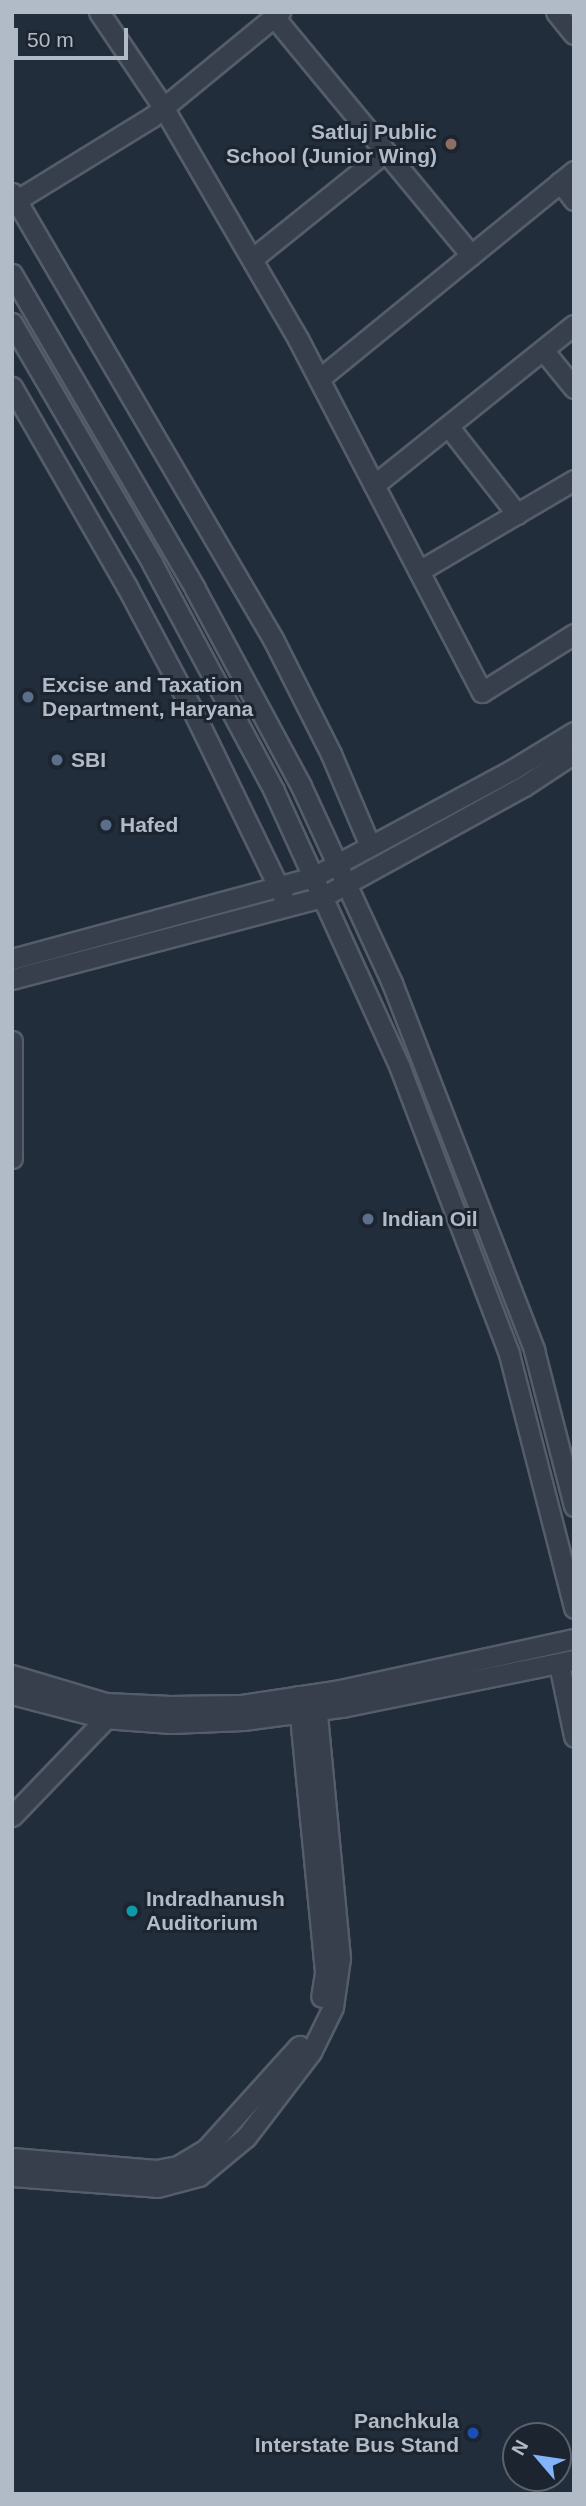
<!DOCTYPE html>
<style>
body{margin:0}
#map{position:relative;width:586px;height:2506px;overflow:hidden;background:#222d3b;font-family:Arial,sans-serif}
div>[style]{position:absolute}
.roads{filter:drop-shadow(2px 0 #545d69) drop-shadow(-2px 0 #545d69) drop-shadow(0 2px #545d69) drop-shadow(0 -2px #545d69)}
.minor>*{height:19px;margin:-9.5px;padding:0 9.5px;transform-origin:9.5px;border-radius:9.5px;background:#363f4b}
.dots>*{width:19px;height:19px;translate:-50% -50%;box-sizing:border-box;border:4px solid #1b242f;border-radius:50%}
span{translate:-50% -50%;white-space:nowrap;text-align:center;line-height:1.15;-webkit-text-stroke:6px #1b242f;paint-order:stroke}
.poi-label{font-size:21px;color:#b1bac7;font-weight:700}
.right{translate:-100% -50%;text-align:right}
.left{translate:0 -50%;text-align:left}
.frame{position:absolute;inset:0;border:14px solid #b1bac7;pointer-events:none}
.north{position:absolute;left:502px;top:2422px;width:70px;height:70px;box-sizing:border-box;background:#1b242f;border:2px solid #57606c;border-radius:50%;rotate:299deg;font-size:19px;font-weight:700;line-height:28px;text-align:center;color:#b1bac7}
.north::after{content:'';display:block;margin:auto;width:24px;height:32px;background:#84b4f8;clip-path:polygon(50% 0,100% 100%,50% 72%,0 100%)}
.scale{position:absolute;left:14px;top:28px;width:114px;height:32px;box-sizing:border-box;border:4px solid #b1bac7;border-top:0;padding-left:9px;font-size:21px;line-height:24px;white-space:nowrap;color:#b1bac7;-webkit-text-stroke:5px #1b242f;paint-order:stroke}
</style>
<div id="map">
<div class="roads">
<div class="minor">
<div style="left:99px;top:12px;width:115px;rotate:56deg"></div>
<div style="left:163px;top:107px;width:268px;rotate:59.8deg"></div>
<div style="left:298px;top:339px;width:398px;rotate:62.5deg"></div>
<div style="left:482px;top:692px;width:109px;rotate:-32.2deg"></div>
<div style="left:556px;top:12px;width:28px;rotate:51deg"></div>
<div style="left:274px;top:17px;width:309px;rotate:50.4deg"></div>
<div style="left:560px;top:182px;width:23px;rotate:52deg"></div>
<div style="left:12px;top:193px;width:517px;rotate:59.66deg"></div>
<div style="left:273px;top:639px;width:129px;rotate:63.2deg"></div>
<div style="left:331px;top:754px;width:100px;rotate:67deg"></div>
<div style="left:12px;top:203px;width:164px;rotate:-31.6deg"></div>
<div style="left:152px;top:117px;width:166px;rotate:-39.4deg"></div>
<div style="left:252px;top:259px;width:171px;rotate:-38.8deg"></div>
<div style="left:12px;top:274px;width:364px;rotate:59.8deg"></div>
<div style="left:195px;top:589px;width:224px;rotate:61.7deg"></div>
<div style="left:301px;top:786px;width:217px;rotate:65.2deg"></div>
<div style="left:392px;top:983px;width:394px;rotate:68.8deg"></div>
<div style="left:534px;top:1350px;width:161px;rotate:75.6deg"></div>
<div style="left:12px;top:323px;width:278px;rotate:59.7deg"></div>
<div style="left:152px;top:563px;width:259px;rotate:61.8deg"></div>
<div style="left:274px;top:791px;width:304px;rotate:65.5deg"></div>
<div style="left:400px;top:1068px;width:306px;rotate:69.1deg"></div>
<div style="left:509px;top:1354px;width:262px;rotate:75.6deg"></div>
<div style="left:543px;top:350px;width:49px;rotate:50.8deg"></div>
<div style="left:319px;top:379px;width:329px;rotate:-39.2deg"></div>
<div style="left:12px;top:387px;width:231px;rotate:60.1deg"></div>
<div style="left:127px;top:587px;width:138px;rotate:62deg"></div>
<div style="left:192px;top:709px;width:208px;rotate:64.1deg"></div>
<div style="left:448px;top:426px;width:112px;rotate:51.9deg"></div>
<div style="left:374px;top:485px;width:256px;rotate:-38.7deg"></div>
<div style="left:419px;top:571px;width:180px;rotate:-30.4deg"></div>
<div style="left:12px;top:959px;width:312px;rotate:-15.2deg"></div>
<div style="left:313px;top:877px;width:226px;rotate:-28.3deg"></div>
<div style="left:512px;top:770px;width:73px;rotate:-31.5deg"></div>
<div style="left:12px;top:979px;width:321px;rotate:-14.8deg"></div>
<div style="left:322px;top:897px;width:230px;rotate:-28.8deg"></div>
<div style="left:524px;top:786px;width:60px;rotate:-33.4deg"></div>
<div style="left:12px;top:1041px;width:117px;rotate:90deg"></div>
<div style="left:559px;top:1664px;width:74px;rotate:78.2deg"></div>
<div style="left:12px;top:1675px;width:98px;rotate:16.6deg"></div>
<div style="left:106px;top:1703px;width:64px;rotate:2.7deg"></div>
<div style="left:170px;top:1706px;width:72px;rotate:-0.8deg"></div>
<div style="left:242px;top:1705px;width:99px;rotate:-8.7deg"></div>
<div style="left:340px;top:1690px;width:239px;rotate:-12.3deg"></div>
<div style="left:12px;top:1694px;width:95px;rotate:14.6deg"></div>
<div style="left:104px;top:1718px;width:67px;rotate:4.3deg"></div>
<div style="left:171px;top:1723px;width:72px;rotate:-2.4deg"></div>
<div style="left:243px;top:1720px;width:100px;rotate:-7.5deg"></div>
<div style="left:342px;top:1707px;width:237px;rotate:-11.5deg"></div>
<div style="left:298px;top:1696px;width:278px;rotate:84.4deg"></div>
<div style="left:325px;top:1973px;width:24px;rotate:99deg"></div>
<div style="left:12px;top:1816px;width:143px;rotate:-46.1deg"></div>
<div style="left:12px;top:2158px;width:144px;rotate:4.8deg"></div>
<div style="left:156px;top:2170px;width:22px;rotate:-10deg"></div>
<div style="left:178px;top:2166px;width:33px;rotate:-31deg"></div>
<div style="left:206px;top:2149px;width:139px;rotate:-47.9deg"></div>
<div style="left:12px;top:2176px;width:145px;rotate:4.3deg"></div>
<div style="left:157px;top:2187px;width:43px;rotate:-14.7deg"></div>
<div style="left:199px;top:2176px;width:61px;rotate:-39.7deg"></div>
<div style="left:246px;top:2137px;width:107px;rotate:-52.6deg"></div>
<div style="left:311px;top:2052px;width:50px;rotate:-63.9deg"></div>
<div style="left:333px;top:2007px;width:49px;rotate:-81.9deg"></div>
<div style="left:340px;top:1958px;width:265px;rotate:-95.4deg"></div>
</div>
</div>
<div class="dots">
<div style="left:451px;top:144px;background:#8d6e63"></div>
<div style="left:28px;top:697px;background:#5c6f8a"></div>
<div style="left:57px;top:760px;background:#5c6f8a"></div>
<div style="left:106px;top:825px;background:#5c6f8a"></div>
<div style="left:368px;top:1219px;background:#5c6f8a"></div>
<div style="left:132px;top:1911px;background:#0f9aa8"></div>
<div style="left:473px;top:2433px;background:#1a4fb4"></div>
</div>
<div class="poi-label">
<span class="right" style="left:437px;top:144px">Satluj Public<br>School (Junior Wing)</span>
<span class="left" style="left:42px;top:697px">Excise and Taxation<br>Department, Haryana</span>
<span class="left" style="left:71px;top:760px">SBI</span>
<span class="left" style="left:120px;top:825px">Hafed</span>
<span class="left" style="left:382px;top:1219px">Indian Oil</span>
<span class="left" style="left:146px;top:1911px">Indradhanush<br>Auditorium</span>
<span class="right" style="left:459px;top:2433px">Panchkula<br>Interstate Bus Stand</span>
</div>
<div class="frame"></div>
<div class="north">N</div>
<div class="scale">50 m</div>
</div>
